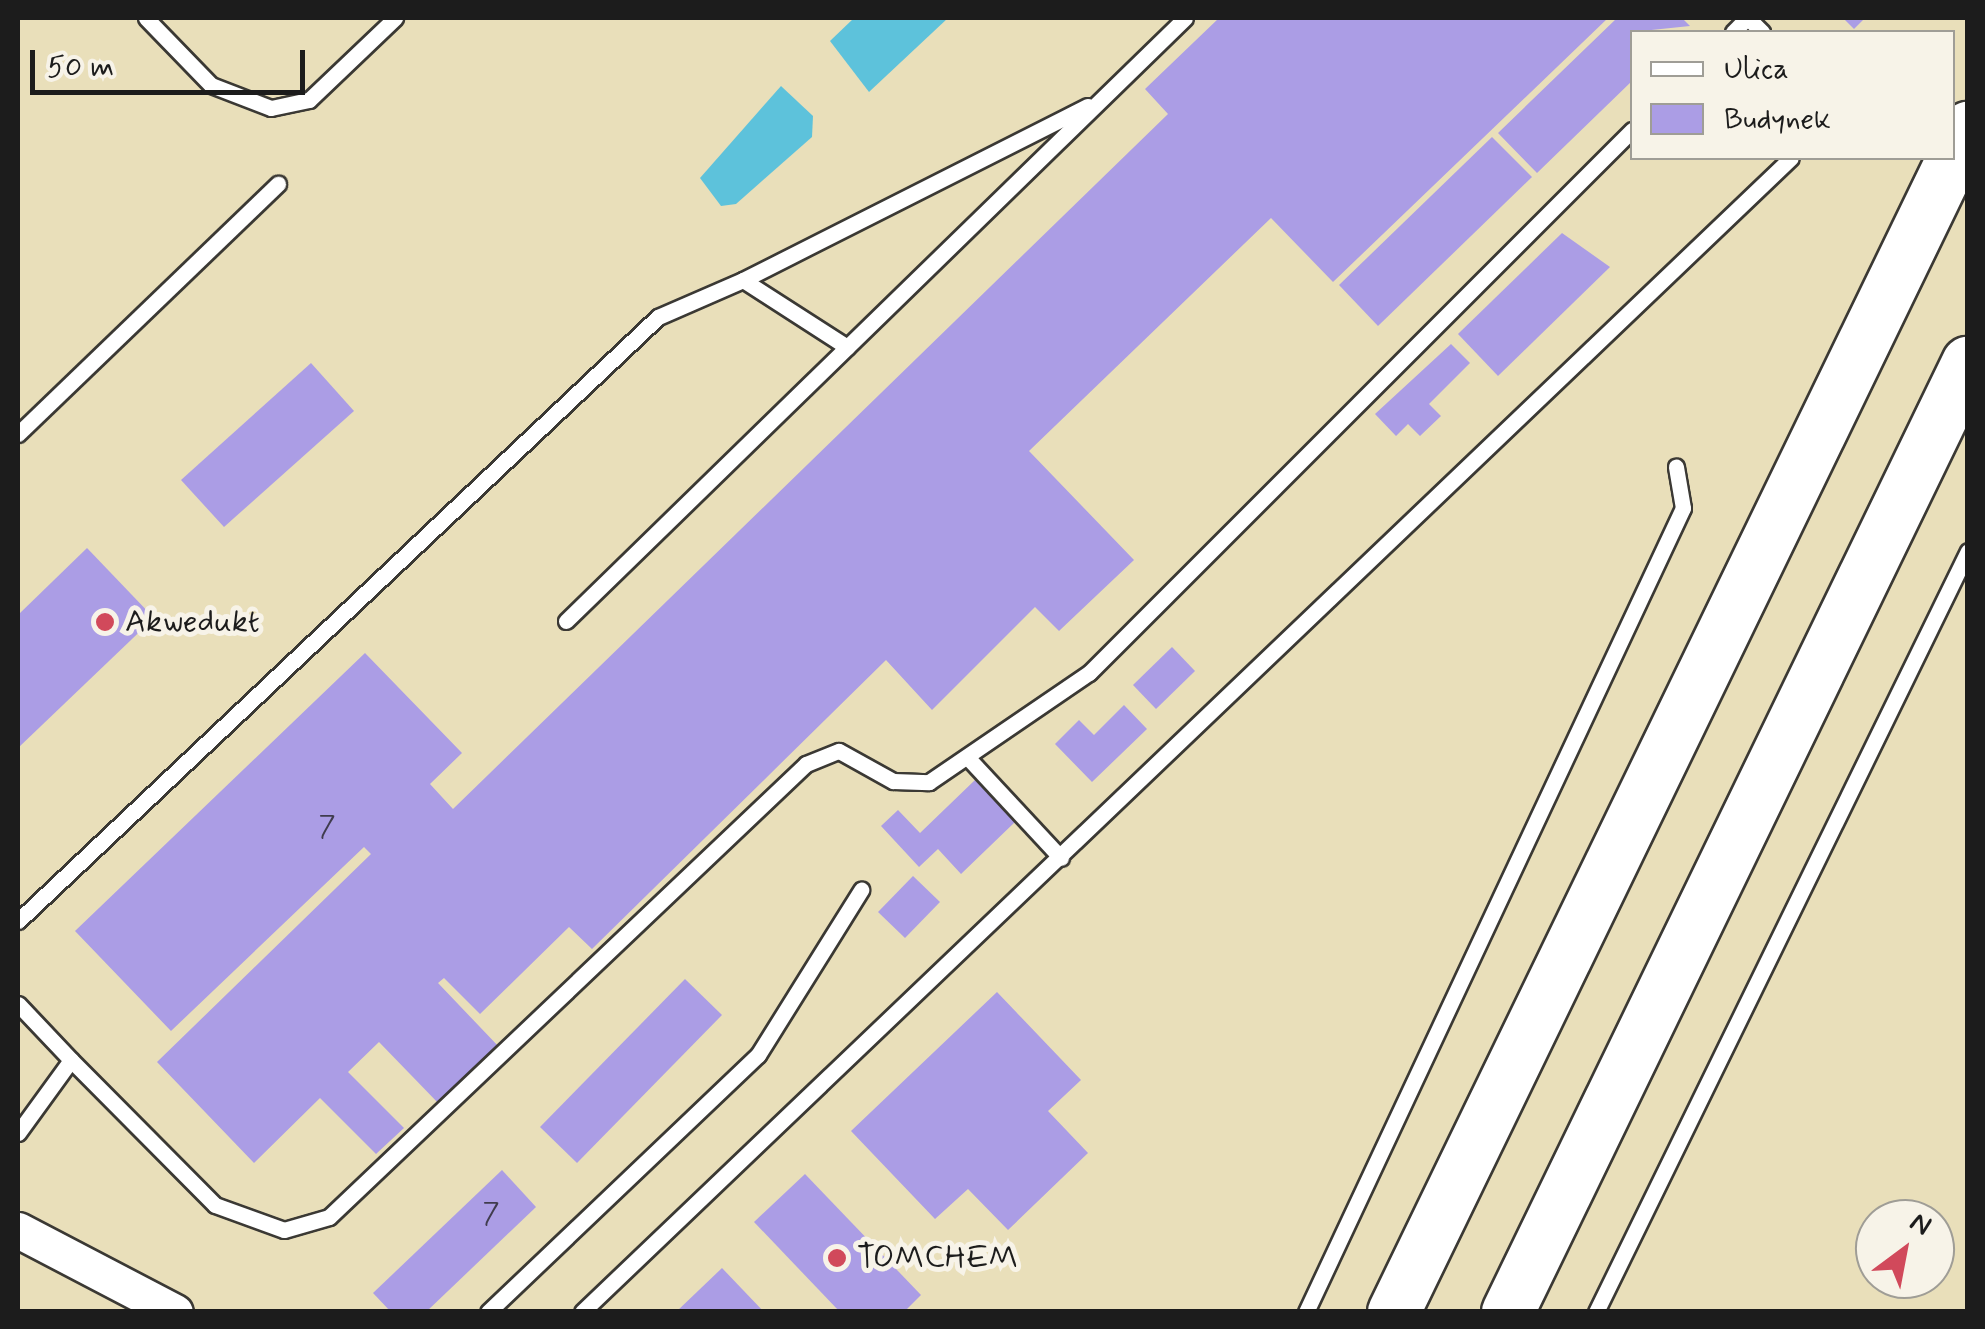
<!DOCTYPE html>
<style>
body{margin:0}
#map{position:relative;width:1985px;height:1329px;overflow:hidden;background:#e9dfba;font-family:Mynerve,sans-serif}
div>[style]{position:absolute}
.water>*{inset:0;background:#5dc2db}
.building>*{inset:0;background:#ab9de5}
.roads{filter:drop-shadow(2px 0 #3b3934) drop-shadow(-2px 0 #3b3934) drop-shadow(0 2px #3b3934) drop-shadow(0 -2px #3b3934)}
.service>*{height:15px;margin:-7.5px;padding:0 7.5px;transform-origin:7.5px;border-radius:7.5px;background:#fff}
.tertiary>*{height:35px;margin:-17.5px;padding:0 17.5px;transform-origin:17.5px;border-radius:17.5px;background:#fff}
.motorway>*{height:52px;margin:-26px;padding:0 26px;transform-origin:26px;border-radius:26px;background:#fff}
.dots>*{width:28px;height:28px;translate:-50% -50%;box-sizing:border-box;border:5px solid #f7f3e8;border-radius:50%}
span{translate:-50% -50%;white-space:nowrap;text-align:center;line-height:1.15;-webkit-text-stroke:10px #f7f3e8;paint-order:stroke}
.number-label{font-size:28px;color:#403c4e}
.number-label span{-webkit-text-stroke-width:0}
.poi-label{font-size:32px;color:#1c1c1c}
.left{translate:0 -50%;text-align:left}
.frame{position:absolute;inset:0;border:20px solid #1c1c1c;pointer-events:none}
.legend{position:absolute;left:1630px;top:30px;width:325px;height:130px;box-sizing:border-box;background:#f7f3e8;border:2px solid #9f9d96;margin:0;padding:12px 18px;list-style:none;font-size:30px;color:#1c1c1c}
.legend li{display:flex;align-items:center;gap:20px;height:50px}
.legend b{width:50px;border:2px solid #9f9d96}
.north{position:absolute;left:1855px;top:1199px;width:100px;height:100px;box-sizing:border-box;background:#f7f3e8;border:2px solid #9f9d96;border-radius:50%;rotate:32deg;font-size:28px;font-weight:700;line-height:40px;text-align:center;color:#1c1c1c}
.north::after{content:'';display:block;margin:auto;width:35px;height:45px;background:#d1495b;clip-path:polygon(50% 0,100% 100%,50% 72%,0 100%)}
.scale{position:absolute;left:30px;top:50px;width:275px;height:45px;box-sizing:border-box;border:5px solid #1c1c1c;border-top:0;padding-left:12px;font-size:30px;line-height:35px;white-space:nowrap;color:#1c1c1c;-webkit-text-stroke:8px #f7f3e8;paint-order:stroke}
</style>
<div id="map">
<div class="water">
<div style="clip-path:polygon(854px 18px,948px 18px,869px 92px,830px 41px)"></div>
<div style="clip-path:polygon(781px 86px,813px 116px,812px 137px,736px 204px,721px 206px,700px 178px)"></div>
</div>
<div class="building">
<div style="clip-path:polygon(1219px 18px,1608px 18px,1333px 282px,1271px 218px,1029px 451px,1134px 560px,1059px 631px,1035px 607px,932px 710px,886px 660px,592px 949px,569px 927px,480px 1014px,444px 978px,438px 983px,500px 1048px,441px 1106px,379px 1042px,348px 1072px,404px 1128px,376px 1154px,320px 1098px,254px 1163px,157px 1062px,371px 854px,364px 847px,171px 1031px,75px 931px,365px 653px,462px 753px,430px 784px,453px 809px,1168px 114px,1145px 89px)"></div>
<div style="clip-path:polygon(1617px 18px,1682px 18px,1690px 26px,1632px 32px,1632px 81px,1537px 173px,1498px 133px)"></div>
<div style="clip-path:polygon(1843px 18px,1865px 18px,1854px 29px)"></div>
<div style="clip-path:polygon(1492px 137px,1532px 177px,1378px 326px,1339px 285px)"></div>
<div style="clip-path:polygon(1562px 233px,1610px 267px,1498px 376px,1458px 334px)"></div>
<div style="clip-path:polygon(1451px 344px,1470px 363px,1429px 404px,1441px 416px,1420px 436px,1408px 424px,1396px 436px,1375px 414px)"></div>
<div style="clip-path:polygon(311px 363px,354px 411px,224px 527px,181px 480px)"></div>
<div style="clip-path:polygon(87px 548px,154px 618px,18px 748px,18px 615px)"></div>
<div style="clip-path:polygon(1172px 647px,1195px 671px,1156px 709px,1133px 685px)"></div>
<div style="clip-path:polygon(1124px 705px,1147px 729px,1092px 782px,1055px 744px,1079px 720px,1094px 735px)"></div>
<div style="clip-path:polygon(975px 780px,1015px 822px,961px 874px,938px 849px,919px 867px,881px 826px,898px 810px,920px 833px)"></div>
<div style="clip-path:polygon(913px 876px,940px 902px,905px 938px,878px 912px)"></div>
<div style="clip-path:polygon(685px 979px,722px 1015px,577px 1163px,540px 1127px)"></div>
<div style="clip-path:polygon(997px 992px,1081px 1080px,1048px 1111px,1088px 1153px,1008px 1230px,968px 1189px,935px 1219px,851px 1131px)"></div>
<div style="clip-path:polygon(502px 1170px,536px 1207px,426px 1312px,391px 1312px,373px 1293px)"></div>
<div style="clip-path:polygon(805px 1174px,921px 1295px,904px 1312px,840px 1312px,754px 1222px)"></div>
<div style="clip-path:polygon(722px 1268px,764px 1312px,676px 1312px)"></div>
</div>
<div class="roads">
<div class="service">
<div style="left:146px;top:18px;width:93px;rotate:45.9deg"></div>
<div style="left:211px;top:85px;width:64px;rotate:21deg"></div>
<div style="left:271px;top:108px;width:39px;rotate:-12deg"></div>
<div style="left:309px;top:100px;width:119px;rotate:-43.6deg"></div>
<div style="left:1748px;top:18px;width:20px;rotate:45deg"></div>
<div style="left:1733px;top:32px;width:20px;rotate:-45deg"></div>
<div style="left:743px;top:280px;width:386px;rotate:-26.8deg"></div>
<div style="left:18px;top:434px;width:361px;rotate:-43.9deg"></div>
<div style="left:566px;top:621px;width:864px;rotate:-44.25deg"></div>
<div style="left:969px;top:759px;width:135px;rotate:47.1deg"></div>
<div style="left:18px;top:921px;width:880px;rotate:-43.34deg"></div>
<div style="left:658px;top:317px;width:93px;rotate:-23.5deg"></div>
<div style="left:743px;top:280px;width:124px;rotate:32.8deg"></div>
<div style="left:18px;top:1004px;width:77px;rotate:46.6deg"></div>
<div style="left:18px;top:1133px;width:90px;rotate:-54deg"></div>
<div style="left:71px;top:1060px;width:204px;rotate:45.2deg"></div>
<div style="left:215px;top:1205px;width:73px;rotate:19.9deg"></div>
<div style="left:284px;top:1230px;width:47px;rotate:-16.1deg"></div>
<div style="left:329px;top:1217px;width:658px;rotate:-43.52deg"></div>
<div style="left:806px;top:764px;width:35px;rotate:-22deg"></div>
<div style="left:839px;top:751px;width:62px;rotate:29.1deg"></div>
<div style="left:893px;top:781px;width:36px;rotate:2deg"></div>
<div style="left:929px;top:782px;width:194px;rotate:-34.3deg"></div>
<div style="left:1089px;top:673px;width:768px;rotate:-45deg"></div>
<div style="left:488px;top:1312px;width:373px;rotate:-43.6deg"></div>
<div style="left:758px;top:1055px;width:195px;rotate:-58deg"></div>
<div style="left:582px;top:1312px;width:1671px;rotate:-43.67deg"></div>
<div style="left:1306px;top:1312px;width:888px;rotate:-64.88deg"></div>
<div style="left:1683px;top:508px;width:42px;rotate:-99.7deg"></div>
<div style="left:1596px;top:1312px;width:847px;rotate:-63.95deg"></div>
</div>
<div class="tertiary">
<div style="left:18px;top:1230px;width:177px;rotate:27.6deg"></div>
</div>
<div class="motorway">
<div style="left:1394px;top:1312px;width:1316px;rotate:-64.14deg"></div>
<div style="left:1508px;top:1312px;width:1055px;rotate:-64.14deg"></div>
</div>
</div>
<div class="dots">
<div style="left:105px;top:622px;background:#d1495b"></div>
<div style="left:837px;top:1258px;background:#d1495b"></div>
</div>
<div class="number-label">
<span style="left:327px;top:828px">7</span>
<span style="left:491px;top:1215px">7</span>
</div>
<div class="poi-label">
<span class="left" style="left:125px;top:622px">Akwedukt</span>
<span class="left" style="left:857px;top:1258px">TOMCHEM</span>
</div>
<div class="frame"></div>
<ul class="legend">
<li><b style="height:12px;background:#fff"></b>Ulica</li>
<li><b style="height:28px;background:#ab9de5"></b>Budynek</li>
</ul>
<div class="north">N</div>
<div class="scale">50 m</div>
</div>
